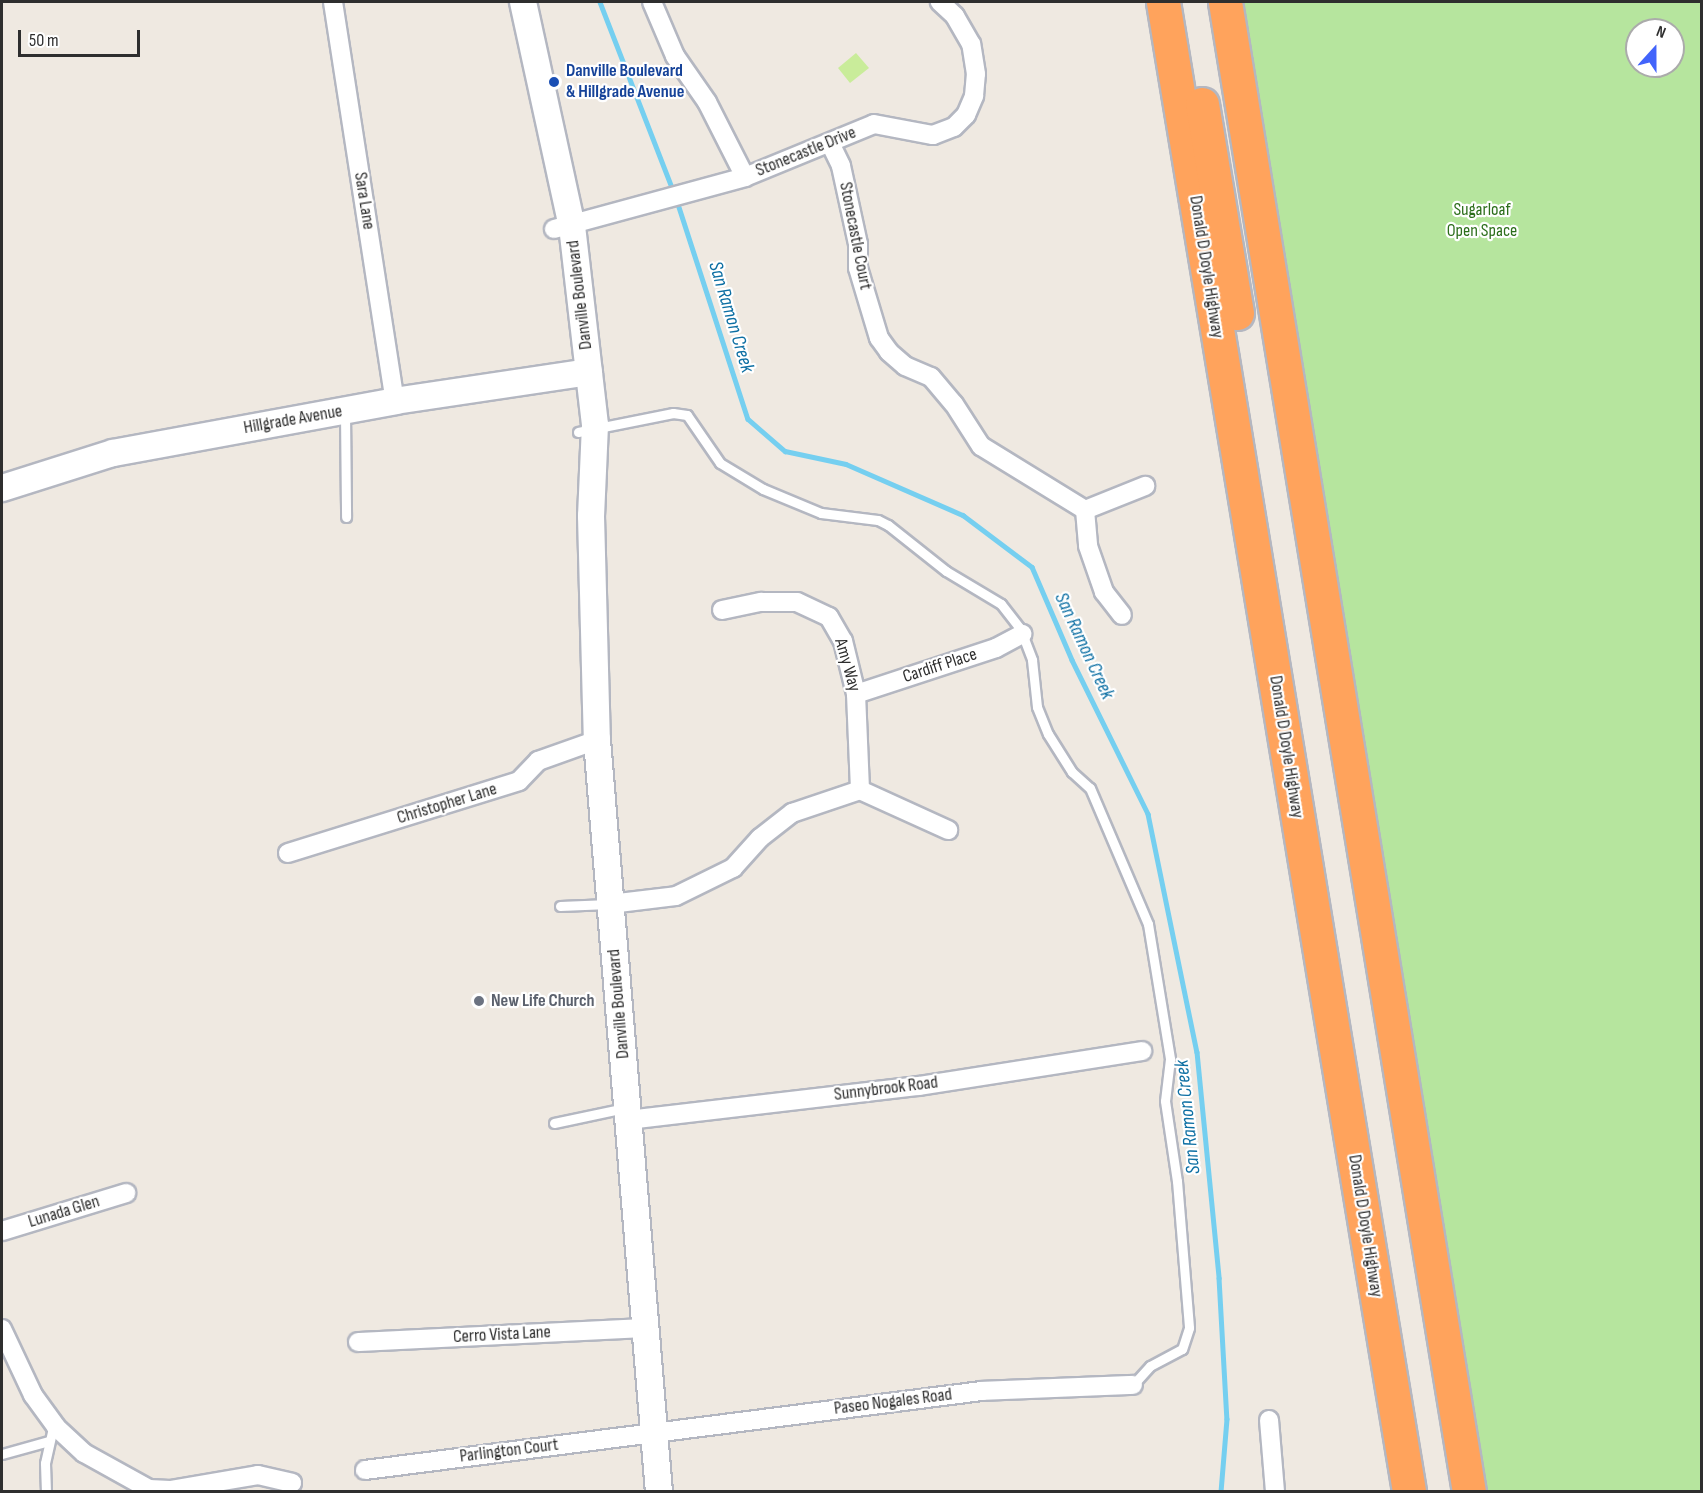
<!DOCTYPE html>
<style>
body{margin:0}
#map{position:relative;width:1703px;height:1493px;overflow:hidden;background:#efe9e1;font-family:"Sofia Sans Condensed",sans-serif}
div>[style]{position:absolute}
.green>*{inset:0;background:#b6e59e}
.pitch>*{inset:0;background:#c9ec9a}
.stream>*{height:4.5px;margin:-2.25px;padding:0 2.25px;transform-origin:2.25px;border-radius:2.25px;background:#75cff0}
.roads{filter:drop-shadow(2px 0 #b4b7c1) drop-shadow(-2px 0 #b4b7c1) drop-shadow(0 2px #b4b7c1) drop-shadow(0 -2px #b4b7c1)}
.lane>*{height:9px;margin:-4.5px;padding:0 4.5px;transform-origin:4.5px;border-radius:4.5px;background:#fff}
.street>*{height:18px;margin:-9px;padding:0 9px;transform-origin:9px;border-radius:9px;background:#fff}
.secondary>*{height:26px;margin:-13px;padding:0 13px;transform-origin:13px;border-radius:13px;background:#fff}
.highway>*{height:33px;margin:-16.5px;padding:0 16.5px;transform-origin:16.5px;border-radius:16.5px;background:#ffa35c}
.dots>*{width:16px;height:16px;translate:-50% -50%;box-sizing:border-box;border:3px solid #fff;border-radius:50%}
span{translate:-50% -50%;white-space:nowrap;text-align:center;line-height:1.15;-webkit-text-stroke:4.5px #fff;paint-order:stroke}
.transit-label{font-size:18px;color:#164399;font-weight:700}
.left{translate:0 -50%;text-align:left}
.street-label{font-size:18px;color:#2e2e2e}
.park-label{font-size:18px;color:#2c6e1b}
.worship-label{font-size:18px;color:#5b616d;font-weight:700}
.water-label{font-size:20px;color:#0d6fa3;font-style:italic}
.frame{position:absolute;inset:0;border:3px solid #2e2e2e;pointer-events:none}
.north{position:absolute;left:1625px;top:18px;width:60px;height:60px;box-sizing:border-box;background:#fff;border:2px solid #ababab;border-radius:50%;rotate:21deg;font-size:16px;font-weight:700;line-height:24px;text-align:center;color:#2e2e2e}
.north::after{content:'';display:block;margin:auto;width:21px;height:27px;background:#4264fb;clip-path:polygon(50% 0,100% 100%,50% 72%,0 100%)}
.scale{position:absolute;left:18px;top:30px;width:122px;height:27px;box-sizing:border-box;border:3px solid #2e2e2e;border-top:0;padding-left:8px;font-size:18px;line-height:21px;white-space:nowrap;color:#2e2e2e;-webkit-text-stroke:4px #fff;paint-order:stroke}
</style>
<div id="map">
<div class="green">
<div style="clip-path:polygon(evenodd,1225px 2px,1701px 2px,1701px 1491px,1469px 1491px,1225px 2px,1637px 30px,1673px 30px,1673px 66px,1637px 66px,1637px 30px)"></div>
</div>
<div class="pitch">
<div style="clip-path:polygon(856px 53px,869px 68px,850px 83px,838px 68px)"></div>
</div>
<div class="stream">
<div style="left:600px;top:2px;width:205px;rotate:68.8deg"></div>
<div style="left:677px;top:201px;width:229px;rotate:72deg"></div>
<div style="left:748px;top:419px;width:49px;rotate:40.9deg"></div>
<div style="left:785px;top:451px;width:62px;rotate:12deg"></div>
<div style="left:846px;top:464px;width:128px;rotate:23.6deg"></div>
<div style="left:963px;top:515px;width:86px;rotate:37deg"></div>
<div style="left:1032px;top:567px;width:101px;rotate:66.7deg"></div>
<div style="left:1072px;top:660px;width:172px;rotate:63.7deg"></div>
<div style="left:1148px;top:814px;width:243px;rotate:78.4deg"></div>
<div style="left:1197px;top:1052px;width:227px;rotate:84.4deg"></div>
<div style="left:1219px;top:1278px;width:141px;rotate:86.8deg"></div>
<div style="left:1227px;top:1419px;width:73px;rotate:94.7deg"></div>
</div>
<div class="roads">
<div class="lane">
<div style="left:345px;top:413px;width:104px;rotate:89.4deg"></div>
<div style="left:578px;top:432px;width:97px;rotate:-11.3deg"></div>
<div style="left:673px;top:413px;width:14px;rotate:8deg"></div>
<div style="left:687px;top:415px;width:58px;rotate:55.5deg"></div>
<div style="left:720px;top:463px;width:50px;rotate:31.2deg"></div>
<div style="left:763px;top:489px;width:63px;rotate:22.5deg"></div>
<div style="left:821px;top:513px;width:57px;rotate:7deg"></div>
<div style="left:878px;top:520px;width:11px;rotate:27deg"></div>
<div style="left:888px;top:525px;width:74px;rotate:38.4deg"></div>
<div style="left:946px;top:571px;width:64px;rotate:31deg"></div>
<div style="left:1001px;top:604px;width:31px;rotate:52deg"></div>
<div style="left:1020px;top:628px;width:34px;rotate:69deg"></div>
<div style="left:1032px;top:660px;width:47px;rotate:83.9deg"></div>
<div style="left:1037px;top:707px;width:29px;rotate:68deg"></div>
<div style="left:1048px;top:734px;width:45px;rotate:57.7deg"></div>
<div style="left:1072px;top:772px;width:24px;rotate:42deg"></div>
<div style="left:1090px;top:788px;width:148px;rotate:66.9deg"></div>
<div style="left:1148px;top:924px;width:137px;rotate:80.7deg"></div>
<div style="left:1170px;top:1059px;width:42px;rotate:96.8deg"></div>
<div style="left:1165px;top:1101px;width:81px;rotate:81.5deg"></div>
<div style="left:1177px;top:1181px;width:147px;rotate:85.3deg"></div>
<div style="left:1189px;top:1328px;width:22px;rotate:108deg"></div>
<div style="left:1182px;top:1349px;width:36px;rotate:152deg"></div>
<div style="left:1150px;top:1366px;width:25px;rotate:132deg"></div>
<div style="left:560px;top:906px;width:49px;rotate:-2.3deg"></div>
<div style="left:554px;top:1123px;width:73px;rotate:-11.9deg"></div>
<div style="left:2px;top:1454px;width:49px;rotate:-15.5deg"></div>
<div style="left:46px;top:1492px;width:29px;rotate:-92deg"></div>
<div style="left:45px;top:1463px;width:41px;rotate:-77.3deg"></div>
</div>
<div class="street">
<div style="left:333px;top:2px;width:404px;rotate:81.2deg"></div>
<div style="left:652px;top:2px;width:59px;rotate:66.9deg"></div>
<div style="left:675px;top:56px;width:56px;rotate:55.2deg"></div>
<div style="left:707px;top:102px;width:84px;rotate:63.1deg"></div>
<div style="left:830px;top:143px;width:25px;rotate:64deg"></div>
<div style="left:841px;top:166px;width:80px;rotate:77.7deg"></div>
<div style="left:858px;top:244px;width:24px;rotate:90deg"></div>
<div style="left:858px;top:268px;width:73px;rotate:73.3deg"></div>
<div style="left:879px;top:338px;width:17px;rotate:54deg"></div>
<div style="left:889px;top:352px;width:21px;rotate:41deg"></div>
<div style="left:905px;top:366px;width:28px;rotate:23deg"></div>
<div style="left:931px;top:377px;width:35px;rotate:50deg"></div>
<div style="left:954px;top:404px;width:50px;rotate:57.3deg"></div>
<div style="left:981px;top:446px;width:122px;rotate:31.6deg"></div>
<div style="left:1085px;top:510px;width:36px;rotate:85deg"></div>
<div style="left:1088px;top:546px;width:49px;rotate:70.8deg"></div>
<div style="left:1104px;top:592px;width:29px;rotate:52deg"></div>
<div style="left:554px;top:229px;width:198px;rotate:-15.2deg"></div>
<div style="left:745px;top:177px;width:139px;rotate:-22.3deg"></div>
<div style="left:874px;top:124px;width:60px;rotate:10.6deg"></div>
<div style="left:933px;top:135px;width:22px;rotate:-21deg"></div>
<div style="left:954px;top:127px;width:17px;rotate:-45deg"></div>
<div style="left:966px;top:115px;width:21px;rotate:-67deg"></div>
<div style="left:974px;top:96px;width:22px;rotate:-85deg"></div>
<div style="left:976px;top:74px;width:30px;rotate:-99deg"></div>
<div style="left:971px;top:44px;width:32px;rotate:-120deg"></div>
<div style="left:955px;top:16px;width:21px;rotate:-137deg"></div>
<div style="left:1085px;top:510px;width:65px;rotate:-21.8deg"></div>
<div style="left:722px;top:610px;width:40px;rotate:-12deg"></div>
<div style="left:761px;top:602px;width:36px"></div>
<div style="left:797px;top:602px;width:35px;rotate:25deg"></div>
<div style="left:829px;top:617px;width:28px;rotate:60deg"></div>
<div style="left:843px;top:641px;width:55px;rotate:76.2deg"></div>
<div style="left:856px;top:694px;width:96px;rotate:87.6deg"></div>
<div style="left:856px;top:694px;width:147px;rotate:-18.2deg"></div>
<div style="left:996px;top:648px;width:30px;rotate:-28deg"></div>
<div style="left:288px;top:853px;width:242px;rotate:-17.3deg"></div>
<div style="left:519px;top:781px;width:28px;rotate:-46deg"></div>
<div style="left:538px;top:761px;width:63px;rotate:-19.6deg"></div>
<div style="left:610px;top:904px;width:66px;rotate:-6.9deg"></div>
<div style="left:676px;top:896px;width:64px;rotate:-26.2deg"></div>
<div style="left:733px;top:868px;width:40px;rotate:-48deg"></div>
<div style="left:760px;top:838px;width:41px;rotate:-38deg"></div>
<div style="left:792px;top:813px;width:72px;rotate:-18.7deg"></div>
<div style="left:860px;top:790px;width:97px;rotate:24.4deg"></div>
<div style="left:628px;top:1120px;width:293px;rotate:-6.7deg"></div>
<div style="left:919px;top:1086px;width:226px;rotate:-8.9deg"></div>
<div style="left:2px;top:1231px;width:130px;rotate:-17deg"></div>
<div style="left:2px;top:1329px;width:73px;rotate:64.8deg"></div>
<div style="left:33px;top:1395px;width:39px;rotate:54deg"></div>
<div style="left:56px;top:1427px;width:38px;rotate:43deg"></div>
<div style="left:84px;top:1453px;width:74px;rotate:29deg"></div>
<div style="left:149px;top:1489px;width:21px;rotate:3deg"></div>
<div style="left:170px;top:1490px;width:89px;rotate:-9.7deg"></div>
<div style="left:258px;top:1475px;width:35px;rotate:13deg"></div>
<div style="left:358px;top:1342px;width:288px;rotate:-2.8deg"></div>
<div style="left:1269px;top:1420px;width:72px;rotate:85.2deg"></div>
<div style="left:365px;top:1470px;width:622px;rotate:-7.3deg"></div>
<div style="left:982px;top:1391px;width:151px;rotate:-2.3deg"></div>
</div>
<div class="secondary">
<div style="left:523px;top:2px;width:229px;rotate:77.7deg"></div>
<div style="left:572px;top:226px;width:200px;rotate:83.4deg"></div>
<div style="left:595px;top:425px;width:91px;rotate:92.5deg"></div>
<div style="left:591px;top:516px;width:224px;rotate:88.5deg"></div>
<div style="left:597px;top:740px;width:755px;rotate:85.29deg"></div>
<div style="left:2px;top:488px;width:116px;rotate:-17.5deg"></div>
<div style="left:113px;top:453px;width:287px;rotate:-10.4deg"></div>
<div style="left:395px;top:401px;width:196px;rotate:-8.5deg"></div>
</div>
<div class="highway">
<div style="left:1163px;top:2px;width:1510px;rotate:80.62deg"></div>
<div style="left:1225px;top:2px;width:1510px;rotate:80.7deg"></div>
<div style="left:1202px;top:104px;width:212px;rotate:80.5deg"></div>
</div>
</div>
<div class="dots">
<div style="left:554px;top:82px;background:#1a4fb4"></div>
<div style="left:479px;top:1001px;background:#6b7280"></div>
</div>
<div class="transit-label">
<span class="left" style="left:566px;top:82px">Danville Boulevard<br>&amp; Hillgrade Avenue</span>
</div>
<div class="street-label">
<span style="left:806px;top:152px;rotate:-22deg">Stonecastle Drive</span>
<span style="left:364px;top:201px;rotate:81deg">Sara Lane</span>
<span style="left:855px;top:236px;rotate:79deg">Stonecastle Court</span>
<span style="left:1206px;top:267px;rotate:81deg">Donald D Doyle Highway</span>
<span style="left:580px;top:295px;rotate:-97deg">Danville Boulevard</span>
<span style="left:293px;top:420px;rotate:-10deg">Hillgrade Avenue</span>
<span style="left:847px;top:665px;rotate:74deg">Amy Way</span>
<span style="left:940px;top:666px;rotate:-18deg">Cardiff Place</span>
<span style="left:1286px;top:747px;rotate:81deg">Donald D Doyle Highway</span>
<span style="left:447px;top:804px;rotate:-17deg">Christopher Lane</span>
<span style="left:619px;top:1004px;rotate:-95deg">Danville Boulevard</span>
<span style="left:886px;top:1089px;rotate:-7deg">Sunnybrook Road</span>
<span style="left:64px;top:1212px;rotate:-17deg">Lunada Glen</span>
<span style="left:1365px;top:1226px;rotate:81deg">Donald D Doyle Highway</span>
<span style="left:502px;top:1335px;rotate:-3deg">Cerro Vista Lane</span>
<span style="left:893px;top:1402px;rotate:-7deg">Paseo Nogales Road</span>
<span style="left:509px;top:1451px;rotate:-7deg">Parlington Court</span>
</div>
<div class="park-label">
<span style="left:1482px;top:221px">Sugarloaf<br>Open Space</span>
</div>
<div class="worship-label">
<span class="left" style="left:491px;top:1001px">New Life Church</span>
</div>
<div class="water-label">
<span style="left:731px;top:317px;rotate:73deg">San Ramon Creek</span>
<span style="left:1084px;top:646px;rotate:65deg">San Ramon Creek</span>
<span style="left:1188px;top:1117px;rotate:-96deg">San Ramon Creek</span>
</div>
<div class="frame"></div>
<div class="north">N</div>
<div class="scale">50 m</div>
</div>
